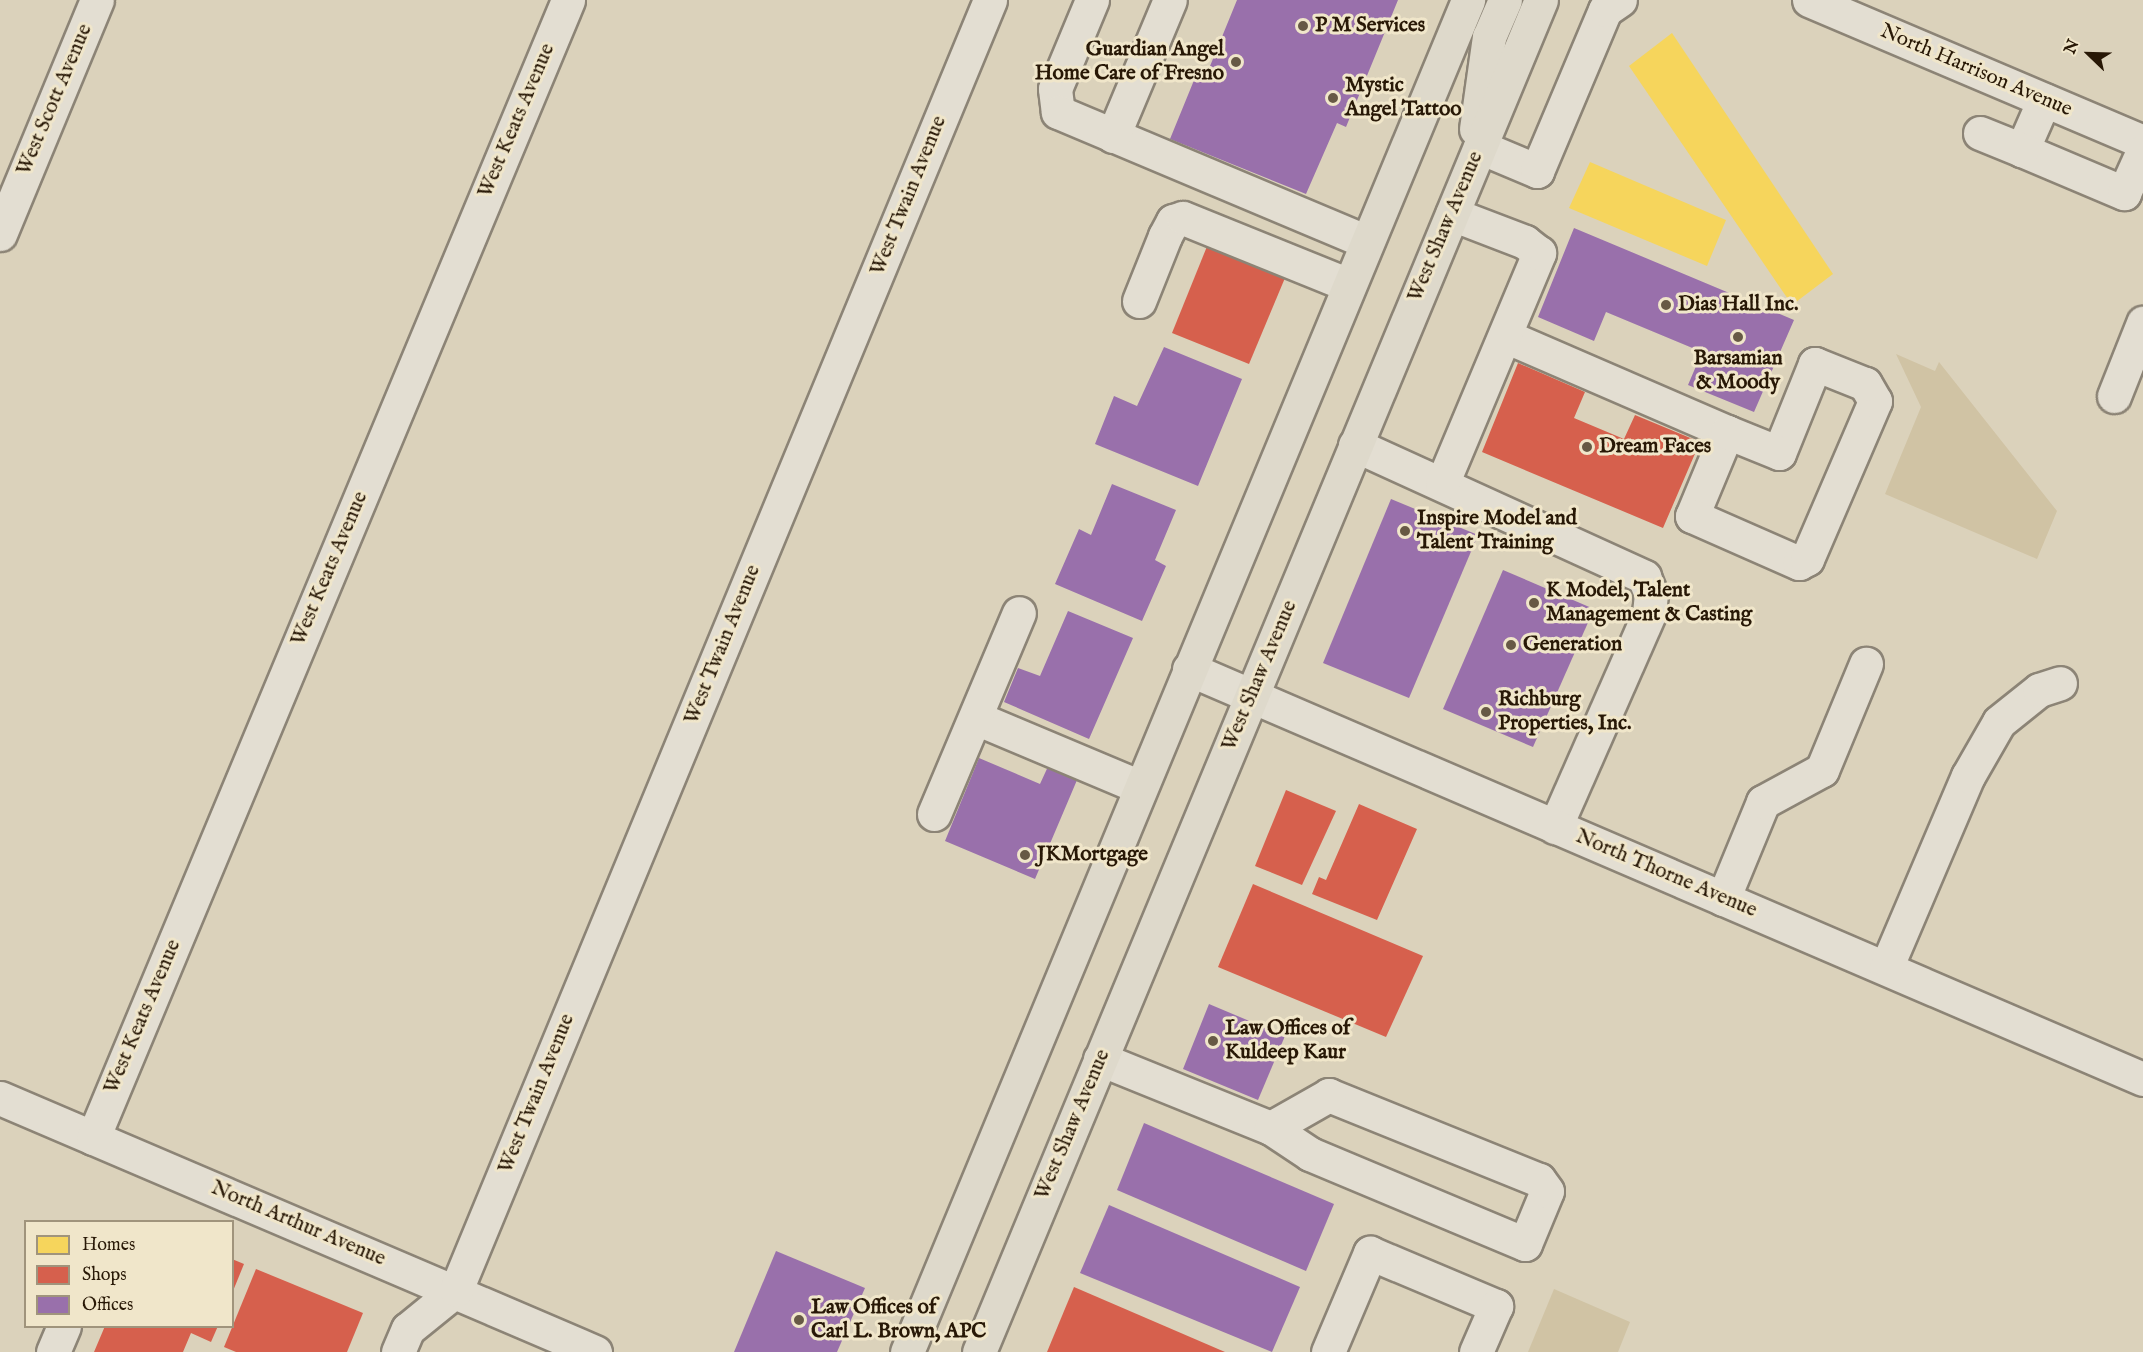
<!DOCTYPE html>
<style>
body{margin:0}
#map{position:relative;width:2143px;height:1352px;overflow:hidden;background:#dbd2bb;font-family:"IM FELL English",serif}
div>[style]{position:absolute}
.green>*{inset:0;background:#d0c3a4}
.homes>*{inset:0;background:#f6d55c}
.shops>*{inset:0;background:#d6604d}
.offices>*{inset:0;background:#9970ab}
.roads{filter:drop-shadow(2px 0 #8c8476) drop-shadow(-2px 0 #8c8476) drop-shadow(0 2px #8c8476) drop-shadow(0 -2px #8c8476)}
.minor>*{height:33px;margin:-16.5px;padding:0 16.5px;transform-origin:16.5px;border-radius:16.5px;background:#e3ded2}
.major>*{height:33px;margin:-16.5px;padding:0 16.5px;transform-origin:16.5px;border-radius:16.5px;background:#ded9cb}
.dots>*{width:16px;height:16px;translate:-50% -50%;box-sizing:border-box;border:3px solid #f0e6ca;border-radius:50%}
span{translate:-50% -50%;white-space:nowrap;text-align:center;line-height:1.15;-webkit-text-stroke:6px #f0e6ca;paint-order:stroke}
.poi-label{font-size:21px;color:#281806;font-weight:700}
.left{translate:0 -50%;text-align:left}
.right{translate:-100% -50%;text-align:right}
.street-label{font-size:21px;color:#281806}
.legend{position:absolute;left:24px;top:1220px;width:210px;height:108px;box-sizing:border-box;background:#f0e6ca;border:2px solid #a0947c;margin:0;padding:8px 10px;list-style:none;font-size:18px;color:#281806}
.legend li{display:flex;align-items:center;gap:12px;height:30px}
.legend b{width:30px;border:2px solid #a0947c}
.north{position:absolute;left:2059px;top:24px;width:60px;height:60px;-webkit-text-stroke:4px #f0e6ca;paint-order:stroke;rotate:293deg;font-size:16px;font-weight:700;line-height:24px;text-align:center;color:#281806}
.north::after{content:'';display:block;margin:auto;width:21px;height:27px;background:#281806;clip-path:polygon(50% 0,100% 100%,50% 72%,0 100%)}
</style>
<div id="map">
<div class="green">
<div style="clip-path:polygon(1896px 354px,1935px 371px,1939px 362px,2057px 511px,2037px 559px,1885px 494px,1921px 407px)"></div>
<div style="clip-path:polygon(1554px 1289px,1630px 1322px,1618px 1352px,1528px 1352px)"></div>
</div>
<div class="homes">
<div style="clip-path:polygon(1672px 33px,1833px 274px,1792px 305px,1629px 66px)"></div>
<div style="clip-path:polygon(1590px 162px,1726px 220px,1707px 266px,1569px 208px)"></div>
</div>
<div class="shops">
<div style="clip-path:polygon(1212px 234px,1290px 266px,1249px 364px,1172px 333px)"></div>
<div style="clip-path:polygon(1518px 363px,1585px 392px,1574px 418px,1624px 439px,1635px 415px,1700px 442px,1663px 528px,1482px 452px)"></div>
<div style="clip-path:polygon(1286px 790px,1336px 811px,1302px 885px,1255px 866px)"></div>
<div style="clip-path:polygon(1359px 804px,1417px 829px,1377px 920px,1312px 894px,1319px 877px,1326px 880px)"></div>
<div style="clip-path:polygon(1253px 884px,1423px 956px,1386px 1037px,1218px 967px)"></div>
<div style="clip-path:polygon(232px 1259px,244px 1264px,233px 1291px,232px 1291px)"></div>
<div style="clip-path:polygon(256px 1269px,363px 1313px,347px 1352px,236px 1352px,224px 1347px)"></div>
<div style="clip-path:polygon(1074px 1287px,1225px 1352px,1047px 1352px)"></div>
<div style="clip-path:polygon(105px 1326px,218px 1326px,211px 1342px,191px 1333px,183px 1352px,94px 1352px)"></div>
</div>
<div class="offices">
<div style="clip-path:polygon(1237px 0,1398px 0,1346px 127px,1337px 123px,1306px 194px,1170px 139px,1199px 68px,1208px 71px)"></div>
<div style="clip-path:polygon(1574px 228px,1794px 320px,1754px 412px,1688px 385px,1702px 352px,1606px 312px,1594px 341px,1538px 317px)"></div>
<div style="clip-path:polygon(1164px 347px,1242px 379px,1198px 486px,1095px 444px,1114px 396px,1137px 406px)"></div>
<div style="clip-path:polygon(1112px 484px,1176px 510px,1155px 560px,1166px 566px,1142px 621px,1055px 584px,1079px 529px,1091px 535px)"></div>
<div style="clip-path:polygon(1391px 499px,1478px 535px,1409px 698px,1323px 663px)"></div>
<div style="clip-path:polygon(1503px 570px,1594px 609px,1533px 747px,1443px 709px)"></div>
<div style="clip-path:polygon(1068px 611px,1133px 638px,1089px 739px,1004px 702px,1018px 668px,1040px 676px)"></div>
<div style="clip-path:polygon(979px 758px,1040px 784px,1051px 760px,1080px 773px,1035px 879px,945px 841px)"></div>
<div style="clip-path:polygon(1209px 1004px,1285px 1036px,1258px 1100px,1183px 1069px)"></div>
<div style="clip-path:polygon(1144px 1123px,1334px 1204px,1306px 1271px,1117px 1190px)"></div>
<div style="clip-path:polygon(1109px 1205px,1300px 1287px,1272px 1352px,1080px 1273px)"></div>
<div style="clip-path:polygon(776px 1251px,865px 1288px,837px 1352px,734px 1352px)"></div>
</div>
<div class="roads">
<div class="minor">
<div style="left:1092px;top:0;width:96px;rotate:112.6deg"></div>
<div style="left:1055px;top:89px;width:23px;rotate:83deg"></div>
<div style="left:1058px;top:112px;width:335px;rotate:22.8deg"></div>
<div style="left:1809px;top:0;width:363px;rotate:23deg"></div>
<div style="left:2044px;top:100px;width:55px;rotate:113.7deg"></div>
<div style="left:2022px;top:150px;width:111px;rotate:22.9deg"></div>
<div style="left:2124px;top:193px;width:46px;rotate:-65.7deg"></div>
<div style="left:1980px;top:133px;width:45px;rotate:22deg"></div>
<div style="left:1113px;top:136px;width:147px;rotate:-67.3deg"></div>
<div style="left:1480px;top:147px;width:62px;rotate:22.8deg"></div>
<div style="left:1537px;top:171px;width:175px;rotate:-67.1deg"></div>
<div style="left:1605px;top:10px;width:18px;rotate:-34deg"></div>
<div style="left:0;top:234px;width:253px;rotate:-67.5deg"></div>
<div style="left:1139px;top:301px;width:70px;rotate:-68.2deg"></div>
<div style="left:1165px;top:236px;width:17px;rotate:-62deg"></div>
<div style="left:1173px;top:221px;width:10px;rotate:-17deg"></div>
<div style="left:1183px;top:218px;width:179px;rotate:22deg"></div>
<div style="left:1505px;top:336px;width:242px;rotate:23.4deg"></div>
<div style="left:1727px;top:432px;width:91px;rotate:112.6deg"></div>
<div style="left:1692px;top:516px;width:117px;rotate:23.7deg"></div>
<div style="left:1799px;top:563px;width:9px;rotate:-27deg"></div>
<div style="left:1807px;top:559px;width:172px;rotate:-66.7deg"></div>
<div style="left:1875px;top:401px;width:20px;rotate:-120deg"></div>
<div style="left:1865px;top:384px;width:54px;rotate:-158.2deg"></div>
<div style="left:1815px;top:364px;width:96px;rotate:112deg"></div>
<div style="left:1779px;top:453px;width:56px;rotate:-158deg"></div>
<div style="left:2114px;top:396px;width:79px;rotate:-68.3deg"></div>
<div style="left:1355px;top:445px;width:318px;rotate:24.5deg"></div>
<div style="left:1644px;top:577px;width:18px;rotate:68deg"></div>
<div style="left:1651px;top:594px;width:20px;rotate:96deg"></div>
<div style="left:1649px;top:614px;width:233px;rotate:113.8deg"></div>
<div style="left:1442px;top:484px;width:251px;rotate:-67.2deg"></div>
<div style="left:1539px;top:253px;width:18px;rotate:-142deg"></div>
<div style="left:1525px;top:242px;width:78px;rotate:-159deg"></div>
<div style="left:1189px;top:669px;width:1038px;rotate:23.26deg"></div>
<div style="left:976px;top:718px;width:178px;rotate:22.8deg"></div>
<div style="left:934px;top:814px;width:218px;rotate:-67.1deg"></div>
<div style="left:1723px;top:899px;width:105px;rotate:-67.6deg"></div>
<div style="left:1763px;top:802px;width:67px;rotate:-28.5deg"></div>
<div style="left:1822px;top:770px;width:115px;rotate:-67.5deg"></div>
<div style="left:1886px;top:968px;width:209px;rotate:-66.9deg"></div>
<div style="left:1968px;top:776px;width:62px;rotate:-60.1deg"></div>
<div style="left:1999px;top:722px;width:51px;rotate:-38.7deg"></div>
<div style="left:2039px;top:690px;width:22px;rotate:-18deg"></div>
<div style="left:1100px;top:1059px;width:184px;rotate:22deg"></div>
<div style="left:1271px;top:1128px;width:47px;rotate:33.7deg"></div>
<div style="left:1310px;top:1154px;width:233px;rotate:22.7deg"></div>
<div style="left:1525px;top:1244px;width:57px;rotate:-67.5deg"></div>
<div style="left:1547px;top:1191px;width:14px;rotate:-126deg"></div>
<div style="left:1539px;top:1180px;width:227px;rotate:-158deg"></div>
<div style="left:1329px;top:1095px;width:67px;rotate:150.4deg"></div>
<div style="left:0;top:1098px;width:647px;rotate:23.12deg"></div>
<div style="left:93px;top:1138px;width:1233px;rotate:-67.34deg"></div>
<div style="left:53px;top:1352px;width:28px;rotate:-67deg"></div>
<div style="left:398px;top:1352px;width:25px;rotate:-67deg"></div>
<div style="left:408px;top:1329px;width:62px;rotate:-39.1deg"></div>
<div style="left:456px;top:1290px;width:1396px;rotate:-67.51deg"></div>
<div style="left:1328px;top:1352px;width:108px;rotate:-67deg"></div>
<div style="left:1370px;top:1253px;width:137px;rotate:22.8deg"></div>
<div style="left:1496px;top:1306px;width:50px;rotate:113.5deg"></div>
</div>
<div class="major">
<div style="left:1476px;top:129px;width:93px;rotate:-82deg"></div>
<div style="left:1489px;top:37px;width:40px;rotate:-66.6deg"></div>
<div style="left:907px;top:1352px;width:1464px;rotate:-67.46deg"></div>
<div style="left:979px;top:1352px;width:1464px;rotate:-67.43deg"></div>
</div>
</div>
<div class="dots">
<div style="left:1303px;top:26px;background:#675945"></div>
<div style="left:1236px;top:62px;background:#675945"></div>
<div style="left:1333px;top:98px;background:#675945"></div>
<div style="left:1666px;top:305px;background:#675945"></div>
<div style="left:1738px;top:337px;background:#675945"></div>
<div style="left:1587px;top:447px;background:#675945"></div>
<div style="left:1405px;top:531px;background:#675945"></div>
<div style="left:1534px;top:603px;background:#675945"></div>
<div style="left:1511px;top:645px;background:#675945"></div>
<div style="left:1486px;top:712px;background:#675945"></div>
<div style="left:1025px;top:855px;background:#675945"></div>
<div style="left:1213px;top:1041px;background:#675945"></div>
<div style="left:799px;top:1320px;background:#675945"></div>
</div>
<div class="poi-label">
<span class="left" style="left:1315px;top:26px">P M Services</span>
<span class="right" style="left:1224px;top:62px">Guardian Angel<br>Home Care of Fresno</span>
<span class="left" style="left:1345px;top:98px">Mystic<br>Angel Tattoo</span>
<span class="left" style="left:1678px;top:305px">Dias Hall Inc.</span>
<span style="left:1738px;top:371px">Barsamian<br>&amp; Moody</span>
<span class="left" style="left:1599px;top:447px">Dream Faces</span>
<span class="left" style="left:1417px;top:531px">Inspire Model and<br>Talent Training</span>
<span class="left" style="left:1546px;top:603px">K Model, Talent<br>Management &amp; Casting</span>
<span class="left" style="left:1523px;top:645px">Generation</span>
<span class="left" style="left:1498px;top:712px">Richburg<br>Properties, Inc.</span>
<span class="left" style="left:1037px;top:855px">JKMortgage</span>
<span class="left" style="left:1225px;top:1041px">Law Offices of<br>Kuldeep Kaur</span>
<span class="left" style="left:811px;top:1320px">Law Offices of<br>Carl L. Brown, APC</span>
</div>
<div class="street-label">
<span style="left:1976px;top:71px;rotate:23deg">North Harrison Avenue</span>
<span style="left:55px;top:100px;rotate:-67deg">West Scott Avenue</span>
<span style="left:517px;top:121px;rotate:-67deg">West Keats Avenue</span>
<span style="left:909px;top:196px;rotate:-68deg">West Twain Avenue</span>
<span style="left:1446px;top:227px;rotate:-67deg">West Shaw Avenue</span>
<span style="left:330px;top:569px;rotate:-67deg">West Keats Avenue</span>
<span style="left:723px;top:645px;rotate:-68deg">West Twain Avenue</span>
<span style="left:1260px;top:676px;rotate:-67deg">West Shaw Avenue</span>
<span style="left:1666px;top:874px;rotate:23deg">North Thorne Avenue</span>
<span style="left:143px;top:1017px;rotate:-67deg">West Keats Avenue</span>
<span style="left:537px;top:1094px;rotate:-68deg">West Twain Avenue</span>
<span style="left:1073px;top:1125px;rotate:-67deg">West Shaw Avenue</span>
<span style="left:298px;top:1224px;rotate:23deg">North Arthur Avenue</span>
</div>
<ul class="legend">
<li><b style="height:16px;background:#f6d55c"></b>Homes</li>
<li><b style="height:16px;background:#d6604d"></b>Shops</li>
<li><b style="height:16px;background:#9970ab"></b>Offices</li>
</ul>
<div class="north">N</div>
</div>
